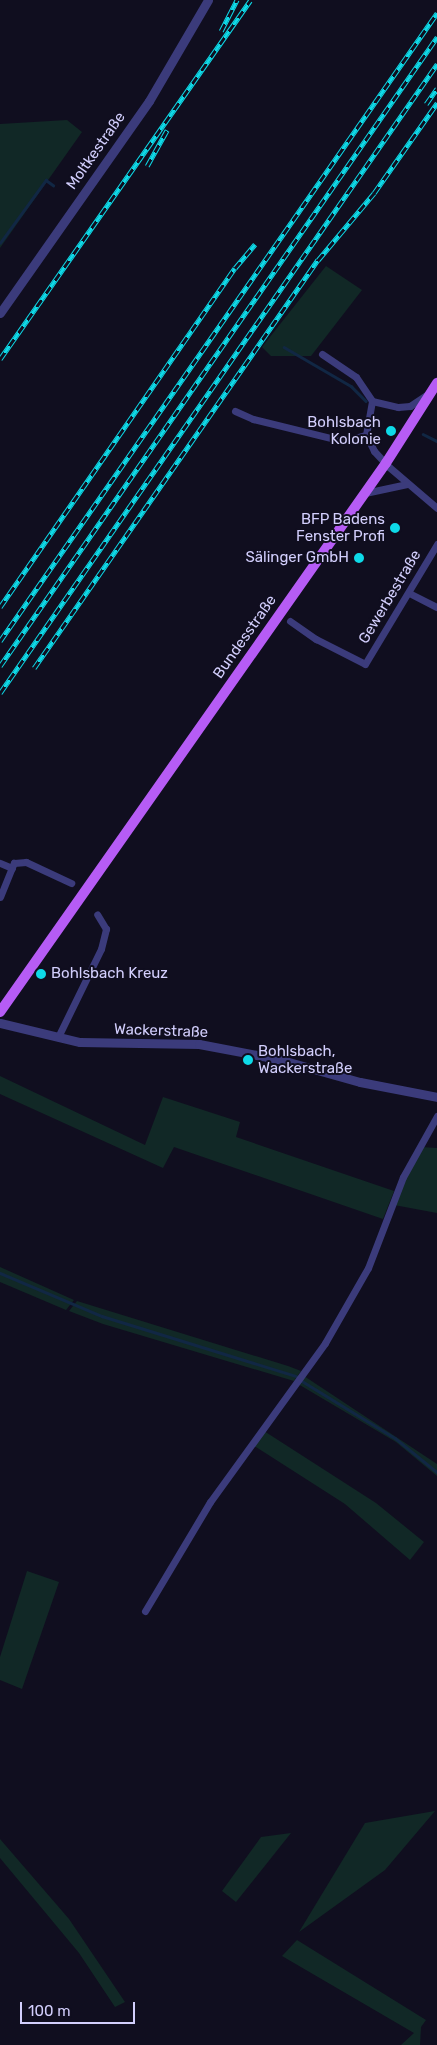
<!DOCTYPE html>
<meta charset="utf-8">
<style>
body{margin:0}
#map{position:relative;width:437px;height:2045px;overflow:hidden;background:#100e1f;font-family:Rubik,sans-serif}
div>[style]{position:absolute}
.green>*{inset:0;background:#112826}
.stream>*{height:2.5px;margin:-1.25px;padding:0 1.25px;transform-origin:1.25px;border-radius:1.25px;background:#112744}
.minor>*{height:7px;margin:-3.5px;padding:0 3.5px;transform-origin:3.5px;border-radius:3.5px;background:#3b3b7b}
.tertiary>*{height:9px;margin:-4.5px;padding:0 4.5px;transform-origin:4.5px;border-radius:4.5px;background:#3b3b7b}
.primary>*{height:10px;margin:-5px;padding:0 5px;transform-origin:5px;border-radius:5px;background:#b65cf5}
.rail>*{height:4.5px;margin-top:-2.25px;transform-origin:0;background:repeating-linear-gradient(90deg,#100e1f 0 8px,#0edae8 0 16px);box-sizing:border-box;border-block:1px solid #0edae8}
.dots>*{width:14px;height:14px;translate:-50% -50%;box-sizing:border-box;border:2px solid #100e1f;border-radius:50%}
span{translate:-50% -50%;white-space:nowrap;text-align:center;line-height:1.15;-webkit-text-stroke:4px #100e1f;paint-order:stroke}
.street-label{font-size:15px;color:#d2cefc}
.poi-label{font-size:15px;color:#d2cefc}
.right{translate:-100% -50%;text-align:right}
.left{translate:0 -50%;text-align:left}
.scale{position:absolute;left:20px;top:2002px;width:115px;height:22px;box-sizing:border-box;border:2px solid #d2cefc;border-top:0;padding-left:6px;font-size:15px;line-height:18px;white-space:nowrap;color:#d2cefc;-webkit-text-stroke:4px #100e1f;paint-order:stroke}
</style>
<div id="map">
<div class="green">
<div style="clip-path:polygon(67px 120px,82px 132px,0 248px,0 124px)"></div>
<div style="clip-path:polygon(326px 266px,362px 290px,311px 356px,271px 356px,262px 347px)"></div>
<div style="clip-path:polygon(0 1076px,145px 1145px,163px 1097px,240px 1122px,236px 1137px,394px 1191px,383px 1219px,174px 1147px,163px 1168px,0 1094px)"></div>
<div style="clip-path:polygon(421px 1147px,437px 1148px,437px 1213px,394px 1205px)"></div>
<div style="clip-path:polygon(0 1267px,74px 1300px,66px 1310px,0 1282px)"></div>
<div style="clip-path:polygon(77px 1301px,288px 1366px,301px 1371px,294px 1381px,103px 1324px,69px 1311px)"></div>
<div style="clip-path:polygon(304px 1376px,437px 1464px,437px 1476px,396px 1442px,298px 1384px)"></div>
<div style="clip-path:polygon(264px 1431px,376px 1503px,424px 1542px,410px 1560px,345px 1504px,253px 1445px)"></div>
<div style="clip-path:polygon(27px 1571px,59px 1582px,22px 1689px,0 1680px,0 1657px)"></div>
<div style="clip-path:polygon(435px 1811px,385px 1870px,299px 1932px,365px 1823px)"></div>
<div style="clip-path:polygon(291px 1833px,236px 1902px,222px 1891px,261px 1837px)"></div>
<div style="clip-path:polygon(0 1839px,69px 1919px,125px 2002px,115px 2007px,79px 1953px,0 1858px)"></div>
<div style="clip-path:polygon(297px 1940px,426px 2020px,421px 2027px,420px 2045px,401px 2045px,414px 2033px,282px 1956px)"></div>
</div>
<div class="stream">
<div style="left:0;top:243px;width:78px;rotate:-53.9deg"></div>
<div style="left:46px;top:180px;width:9px;rotate:36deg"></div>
<div style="left:284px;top:347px;width:78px;rotate:30.2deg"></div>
<div style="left:351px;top:386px;width:21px;rotate:45deg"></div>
<div style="left:423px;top:434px;width:16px;rotate:27deg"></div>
<div style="left:0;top:1273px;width:111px;rotate:22.9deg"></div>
<div style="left:102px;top:1316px;width:203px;rotate:17.2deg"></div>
<div style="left:302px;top:1381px;width:109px;rotate:31.5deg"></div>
<div style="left:395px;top:1438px;width:54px;rotate:39deg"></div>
</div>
<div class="minor">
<div style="left:322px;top:354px;width:41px;rotate:34.1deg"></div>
<div style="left:356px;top:377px;width:29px;rotate:56deg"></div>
<div style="left:372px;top:401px;width:35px;rotate:100deg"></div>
<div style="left:372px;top:401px;width:27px;rotate:13deg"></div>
<div style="left:398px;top:407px;width:12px;rotate:-5deg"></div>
<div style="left:410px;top:406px;width:23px;rotate:-34deg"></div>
<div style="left:235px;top:411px;width:20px;rotate:24deg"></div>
<div style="left:253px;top:419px;width:93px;rotate:13.7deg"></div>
<div style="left:343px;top:441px;width:24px;rotate:-15deg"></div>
<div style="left:366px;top:435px;width:18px;rotate:63deg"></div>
<div style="left:374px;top:451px;width:22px;rotate:47deg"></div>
<div style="left:389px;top:467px;width:63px;rotate:40.5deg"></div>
<div style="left:365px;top:493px;width:43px;rotate:-12.1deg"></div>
<div style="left:409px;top:593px;width:31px;rotate:27deg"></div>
<div style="left:290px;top:621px;width:32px;rotate:35deg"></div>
<div style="left:316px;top:639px;width:55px;rotate:27deg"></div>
<div style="left:365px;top:664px;width:140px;rotate:-59deg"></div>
<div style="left:0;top:863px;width:13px;rotate:23deg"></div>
<div style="left:0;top:897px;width:37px;rotate:-68deg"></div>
<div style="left:14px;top:863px;width:12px;rotate:-5deg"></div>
<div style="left:26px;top:862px;width:50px;rotate:25deg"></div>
<div style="left:58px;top:1037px;width:98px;rotate:-64deg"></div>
<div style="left:101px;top:949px;width:21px;rotate:-76deg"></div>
<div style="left:106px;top:929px;width:17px;rotate:-121deg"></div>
<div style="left:145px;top:1611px;width:127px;rotate:-59.2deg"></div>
<div style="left:210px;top:1502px;width:196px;rotate:-54.1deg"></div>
<div style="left:325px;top:1343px;width:86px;rotate:-60.2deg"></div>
<div style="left:368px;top:1268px;width:97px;rotate:-69deg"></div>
<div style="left:403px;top:1177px;width:70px;rotate:-60.9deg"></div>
</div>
<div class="tertiary">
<div style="left:0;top:313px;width:259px;rotate:-54.9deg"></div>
<div style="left:149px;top:101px;width:117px;rotate:-59.7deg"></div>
<div style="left:0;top:1023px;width:82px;rotate:13.4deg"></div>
<div style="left:80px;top:1042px;width:119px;rotate:1deg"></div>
<div style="left:199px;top:1044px;width:80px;rotate:10.8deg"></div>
<div style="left:278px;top:1059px;width:85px;rotate:15.7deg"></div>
<div style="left:360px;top:1082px;width:78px;rotate:11deg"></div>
</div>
<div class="primary">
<div style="left:0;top:1012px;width:671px;rotate:-54.89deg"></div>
<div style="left:386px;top:463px;width:95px;rotate:-57.5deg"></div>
</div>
<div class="rail">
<div style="left:221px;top:31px;width:35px;rotate:-63deg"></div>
<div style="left:426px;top:104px;width:19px;rotate:-55deg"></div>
<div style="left:147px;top:166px;width:41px;rotate:-60.9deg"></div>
<div style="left:0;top:359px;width:437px;rotate:-55.1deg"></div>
<div style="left:0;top:607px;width:412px;rotate:-55.3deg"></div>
<div style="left:235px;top:268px;width:31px;rotate:-50deg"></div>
<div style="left:0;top:641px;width:765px;rotate:-55.17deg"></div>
<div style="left:0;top:666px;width:766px;rotate:-55.21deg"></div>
<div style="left:34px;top:668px;width:497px;rotate:-55.2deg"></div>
<div style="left:318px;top:260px;width:87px;rotate:-50.1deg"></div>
<div style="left:374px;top:193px;width:110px;rotate:-55deg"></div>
<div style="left:0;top:693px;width:766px;rotate:-55.21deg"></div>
</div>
<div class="dots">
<div style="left:391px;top:431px;background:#0edae8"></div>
<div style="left:395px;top:528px;background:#0edae8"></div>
<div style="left:359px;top:558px;background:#0edae8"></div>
<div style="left:41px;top:974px;background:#0edae8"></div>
<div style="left:248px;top:1060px;background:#0edae8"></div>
</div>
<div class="street-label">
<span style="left:96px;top:151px;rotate:-55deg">Moltkestraße</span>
<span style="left:390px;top:597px;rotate:-59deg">Gewerbestraße</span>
<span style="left:245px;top:637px;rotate:-55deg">Bundesstraße</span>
<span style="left:161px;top:1031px;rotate:2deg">Wackerstraße</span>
</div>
<div class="poi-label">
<span class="right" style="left:381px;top:431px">Bohlsbach<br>Kolonie</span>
<span class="right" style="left:385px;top:528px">BFP Badens<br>Fenster Profi</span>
<span class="right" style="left:349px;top:558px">Sälinger GmbH</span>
<span class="left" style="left:51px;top:974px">Bohlsbach Kreuz</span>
<span class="left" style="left:258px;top:1060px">Bohlsbach,<br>Wackerstraße</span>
</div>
<div class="scale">100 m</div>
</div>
